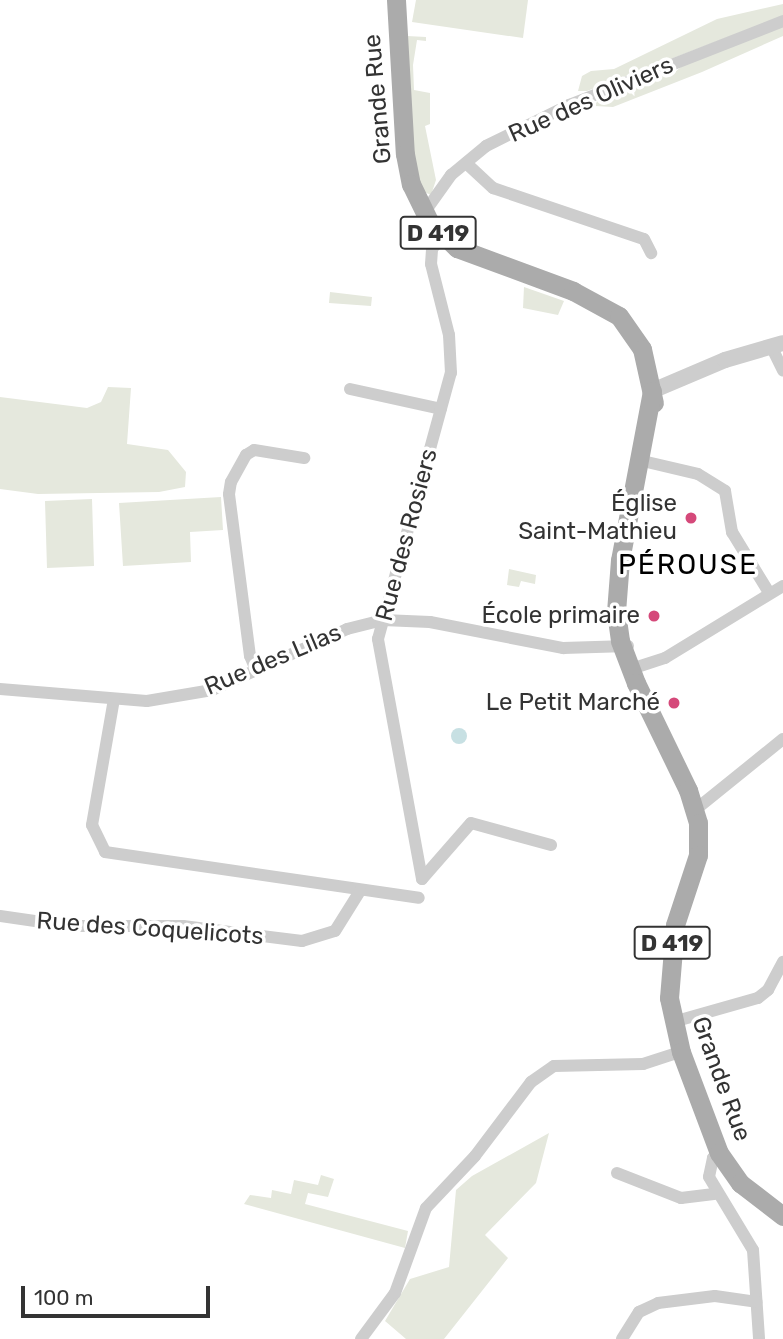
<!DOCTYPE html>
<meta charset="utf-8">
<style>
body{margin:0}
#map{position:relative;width:783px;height:1339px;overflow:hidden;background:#fff;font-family:Rubik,sans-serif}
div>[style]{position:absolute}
.green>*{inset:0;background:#e5e8dd}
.water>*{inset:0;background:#c7e0e3}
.round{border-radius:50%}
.minor>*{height:12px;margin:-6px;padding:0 6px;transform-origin:6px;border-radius:6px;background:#cdcdcd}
.tertiary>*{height:16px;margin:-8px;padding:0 8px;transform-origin:8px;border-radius:8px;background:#cdcdcd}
.primary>*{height:19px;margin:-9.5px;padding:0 9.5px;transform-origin:9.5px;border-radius:9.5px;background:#ababab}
.dots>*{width:19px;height:19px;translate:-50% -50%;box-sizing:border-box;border:4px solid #fff;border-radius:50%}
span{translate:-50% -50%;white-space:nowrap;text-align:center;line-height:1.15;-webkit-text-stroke:7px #fff;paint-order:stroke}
.shield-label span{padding:2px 5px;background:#fff;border:2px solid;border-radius:5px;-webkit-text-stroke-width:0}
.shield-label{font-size:23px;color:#333;font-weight:700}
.street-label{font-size:24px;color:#333}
.poi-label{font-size:24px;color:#333}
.right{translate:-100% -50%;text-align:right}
.quarter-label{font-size:28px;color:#000;letter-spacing:2px}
.scale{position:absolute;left:21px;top:1286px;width:189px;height:32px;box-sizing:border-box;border:4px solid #333;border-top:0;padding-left:9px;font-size:21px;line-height:24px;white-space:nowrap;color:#333;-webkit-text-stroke:5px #fff;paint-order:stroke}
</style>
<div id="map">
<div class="green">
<div style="clip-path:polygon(416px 0,528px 0,523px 38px,412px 22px)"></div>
<div style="clip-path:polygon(783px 4px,783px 16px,587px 91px,578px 91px,582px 76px,591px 71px,614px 69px,717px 19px)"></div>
<div style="clip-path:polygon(783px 25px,783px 36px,702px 72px,613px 107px,595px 106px,598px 99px,619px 94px,648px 77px,675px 72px,688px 61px)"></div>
<div style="clip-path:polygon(407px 36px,426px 37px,426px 41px,417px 40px,413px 65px,414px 90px,430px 93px,430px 124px,425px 126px,436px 180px,431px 195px,422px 191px,412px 161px)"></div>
<div style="clip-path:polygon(524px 287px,564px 301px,558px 315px,523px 308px)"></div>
<div style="clip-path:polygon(330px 292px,372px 297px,371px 306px,329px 303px)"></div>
<div style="clip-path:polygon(108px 387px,131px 388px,127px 444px,168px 450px,186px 472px,185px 487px,159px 492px,38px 494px,0 489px,0 397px,87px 408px,101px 402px)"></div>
<div style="clip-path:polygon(221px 497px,223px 530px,190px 532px,191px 562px,123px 566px,119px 503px)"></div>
<div style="clip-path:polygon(92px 499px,94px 566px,47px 568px,45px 501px)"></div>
<div style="clip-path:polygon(509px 569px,536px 575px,535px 584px,521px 581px,519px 587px,507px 585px)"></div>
<div style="clip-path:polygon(549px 1133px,536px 1183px,485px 1235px,508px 1258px,444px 1339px,406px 1339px,385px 1321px,410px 1279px,449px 1267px,456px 1190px,472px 1176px)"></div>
<div style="clip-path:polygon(321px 1175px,334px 1179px,328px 1197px,308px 1193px,305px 1204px,408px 1231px,405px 1248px,244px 1204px,250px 1195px,271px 1198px,272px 1190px,291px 1194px,294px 1180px,318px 1185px)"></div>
</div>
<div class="water">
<div class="round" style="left:451px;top:728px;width:16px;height:16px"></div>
</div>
<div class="minor">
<div style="left:466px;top:163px;width:37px;rotate:43deg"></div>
<div style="left:493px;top:188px;width:159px;rotate:18.7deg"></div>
<div style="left:644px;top:239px;width:16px;rotate:63deg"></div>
<div style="left:424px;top:213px;width:47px;rotate:-54.6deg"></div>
<div style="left:451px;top:175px;width:45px;rotate:-39.6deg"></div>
<div style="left:486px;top:146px;width:93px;rotate:-26.3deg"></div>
<div style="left:569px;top:105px;width:230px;rotate:-21.4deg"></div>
<div style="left:772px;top:348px;width:25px;rotate:64deg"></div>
<div style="left:350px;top:389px;width:93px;rotate:12.4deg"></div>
<div style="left:647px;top:462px;width:52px;rotate:13.2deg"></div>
<div style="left:698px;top:474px;width:32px;rotate:32deg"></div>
<div style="left:725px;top:491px;width:42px;rotate:80.3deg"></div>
<div style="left:732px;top:532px;width:69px;rotate:58.6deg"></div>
<div style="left:631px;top:669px;width:36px;rotate:-18deg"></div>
<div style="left:665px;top:658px;width:138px;rotate:-31.4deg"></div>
<div style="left:256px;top:670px;width:15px;rotate:-113deg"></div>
<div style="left:250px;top:656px;width:163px;rotate:-97.4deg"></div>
<div style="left:229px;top:494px;width:12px;rotate:-81deg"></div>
<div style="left:231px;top:482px;width:31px;rotate:-61deg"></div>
<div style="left:246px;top:455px;width:9px;rotate:-32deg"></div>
<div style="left:254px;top:450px;width:51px;rotate:9.1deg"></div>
<div style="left:0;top:689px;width:147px;rotate:4.7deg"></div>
<div style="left:147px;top:701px;width:66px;rotate:-9.6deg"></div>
<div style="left:212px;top:690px;width:148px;rotate:-24.3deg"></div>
<div style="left:347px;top:629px;width:37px;rotate:-14deg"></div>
<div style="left:383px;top:620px;width:47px;rotate:2.4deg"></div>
<div style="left:430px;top:622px;width:136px;rotate:11.1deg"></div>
<div style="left:563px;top:648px;width:65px;rotate:-1.8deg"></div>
<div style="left:114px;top:699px;width:128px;rotate:99.9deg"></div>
<div style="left:92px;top:825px;width:30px;rotate:64deg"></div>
<div style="left:105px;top:852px;width:317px;rotate:8.3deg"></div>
<div style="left:695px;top:810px;width:113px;rotate:-38.9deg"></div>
<div style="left:422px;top:879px;width:244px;rotate:-100.4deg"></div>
<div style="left:378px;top:639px;width:276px;rotate:-74.7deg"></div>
<div style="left:451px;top:373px;width:38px;rotate:-93deg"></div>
<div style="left:449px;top:335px;width:73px;rotate:-104.2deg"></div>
<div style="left:431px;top:264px;width:15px;rotate:-86deg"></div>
<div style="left:432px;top:249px;width:16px;rotate:-50deg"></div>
<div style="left:422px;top:879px;width:74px;rotate:-48.8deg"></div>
<div style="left:471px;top:823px;width:83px;rotate:15.4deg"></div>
<div style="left:0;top:916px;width:70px;rotate:8.2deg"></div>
<div style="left:69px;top:926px;width:114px"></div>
<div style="left:183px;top:926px;width:120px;rotate:7.2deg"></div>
<div style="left:302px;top:941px;width:34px;rotate:-17deg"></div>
<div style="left:335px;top:931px;width:47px;rotate:-58deg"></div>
<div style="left:673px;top:1022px;width:88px;rotate:-15.8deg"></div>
<div style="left:758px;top:998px;width:13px;rotate:-39deg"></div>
<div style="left:768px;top:990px;width:32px;rotate:-62deg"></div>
<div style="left:719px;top:1153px;width:8px;rotate:140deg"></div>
<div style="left:713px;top:1158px;width:19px;rotate:102deg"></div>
<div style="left:709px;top:1177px;width:85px;rotate:58.9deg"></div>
<div style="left:753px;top:1250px;width:89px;rotate:86.1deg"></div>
<div style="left:617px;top:1173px;width:69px;rotate:21.3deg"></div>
<div style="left:681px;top:1198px;width:35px;rotate:-7deg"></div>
<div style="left:361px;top:1339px;width:57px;rotate:-53.5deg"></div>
<div style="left:395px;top:1293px;width:90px;rotate:-70deg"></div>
<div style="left:426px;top:1208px;width:71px;rotate:-46.7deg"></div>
<div style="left:475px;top:1156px;width:93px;rotate:-52.9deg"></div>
<div style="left:531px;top:1082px;width:28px;rotate:-35deg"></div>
<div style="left:554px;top:1066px;width:89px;rotate:-1.3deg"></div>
<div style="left:643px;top:1064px;width:40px;rotate:-18deg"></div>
<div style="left:622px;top:1339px;width:32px;rotate:-58deg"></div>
<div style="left:639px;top:1312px;width:21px;rotate:-25deg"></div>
<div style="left:658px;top:1303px;width:57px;rotate:-7deg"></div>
<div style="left:715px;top:1296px;width:42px;rotate:8.1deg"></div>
</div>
<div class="tertiary">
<div style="left:652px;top:391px;width:79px;rotate:-23deg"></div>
<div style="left:725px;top:360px;width:60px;rotate:-16.3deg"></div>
</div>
<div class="primary">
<div style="left:396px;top:0;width:154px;rotate:86.7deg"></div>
<div style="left:405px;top:154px;width:31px;rotate:79deg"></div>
<div style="left:411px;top:184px;width:41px;rotate:64.1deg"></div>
<div style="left:429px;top:221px;width:39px;rotate:44deg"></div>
<div style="left:457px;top:248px;width:124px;rotate:20.3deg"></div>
<div style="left:573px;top:291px;width:52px;rotate:28.5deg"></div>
<div style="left:619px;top:316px;width:40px;rotate:55.1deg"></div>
<div style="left:642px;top:349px;width:55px;rotate:77.5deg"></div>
<div style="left:652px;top:391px;width:172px;rotate:100.7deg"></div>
<div style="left:620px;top:560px;width:52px;rotate:94.4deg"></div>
<div style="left:616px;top:612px;width:29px;rotate:82deg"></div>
<div style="left:620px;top:641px;width:45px;rotate:69.1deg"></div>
<div style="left:636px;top:683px;width:119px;rotate:64.1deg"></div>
<div style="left:688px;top:790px;width:34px;rotate:73deg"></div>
<div style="left:698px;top:823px;width:32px;rotate:90deg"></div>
<div style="left:698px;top:855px;width:74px;rotate:108.2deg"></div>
<div style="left:675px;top:925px;width:73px;rotate:94.7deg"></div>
<div style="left:669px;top:998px;width:55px;rotate:77.5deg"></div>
<div style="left:681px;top:1052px;width:108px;rotate:69.4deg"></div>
<div style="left:719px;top:1153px;width:37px;rotate:55deg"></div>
<div style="left:740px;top:1183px;width:54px;rotate:37.5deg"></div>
</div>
<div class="dots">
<div style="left:691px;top:518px;background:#d5497a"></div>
<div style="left:654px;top:616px;background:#d5497a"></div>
<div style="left:674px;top:703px;background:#d5497a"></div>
</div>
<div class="shield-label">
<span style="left:438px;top:233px">D 419</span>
<span style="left:672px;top:943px">D 419</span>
</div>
<div class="street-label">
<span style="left:378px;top:99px;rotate:-95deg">Grande Rue</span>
<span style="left:591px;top:100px;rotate:-24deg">Rue des Oliviers</span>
<span style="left:407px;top:535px;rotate:-75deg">Rue des Rosiers</span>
<span style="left:273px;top:660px;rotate:-23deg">Rue des Lilas</span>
<span style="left:150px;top:929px;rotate:4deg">Rue des Coquelicots</span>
<span style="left:721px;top:1079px;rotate:70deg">Grande Rue</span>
</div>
<div class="poi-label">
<span class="right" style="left:677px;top:518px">Église<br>Saint-Mathieu</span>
<span class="right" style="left:640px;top:616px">École primaire</span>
<span class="right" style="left:660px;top:703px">Le Petit Marché</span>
</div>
<div class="quarter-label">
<span style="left:688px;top:565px">PÉROUSE</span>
</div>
<div class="scale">100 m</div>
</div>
